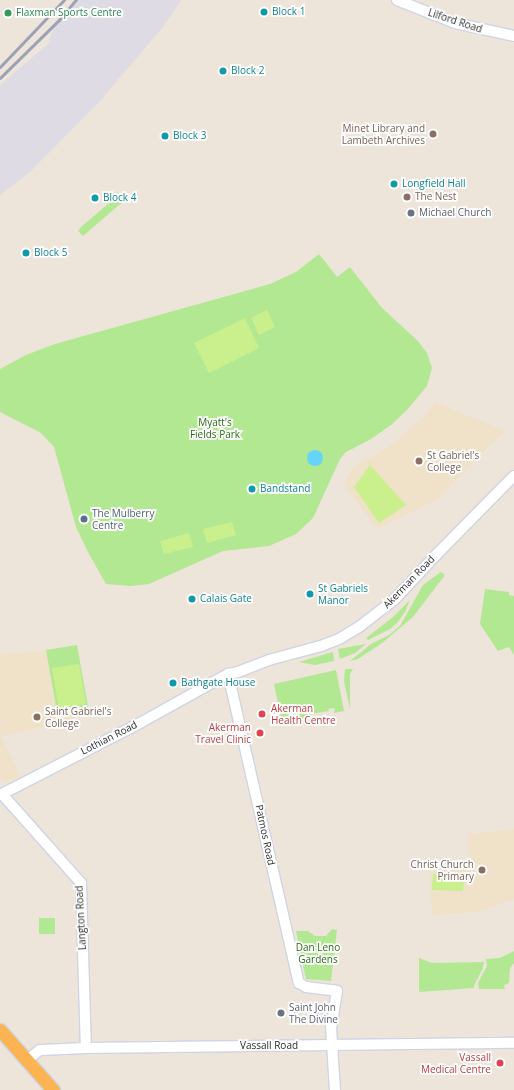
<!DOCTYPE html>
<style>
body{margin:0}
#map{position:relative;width:514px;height:1090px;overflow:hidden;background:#ede4da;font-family:"Open Sans",sans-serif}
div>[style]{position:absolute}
.industrial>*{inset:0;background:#dedbe5}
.education>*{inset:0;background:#f0e2c8}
.green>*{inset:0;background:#b2e892}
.pitch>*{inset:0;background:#c9f08d}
.water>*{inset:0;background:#65d4f7}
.round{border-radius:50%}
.roads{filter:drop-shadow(1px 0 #cfd4e4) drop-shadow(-1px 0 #cfd4e4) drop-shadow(0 1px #cfd4e4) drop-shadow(0 -1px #cfd4e4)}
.tertiary>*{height:10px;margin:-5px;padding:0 5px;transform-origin:5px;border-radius:5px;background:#fff}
.trunk>*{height:13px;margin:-6.5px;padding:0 6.5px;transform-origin:6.5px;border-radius:6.5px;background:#fcb452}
.rail>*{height:2.5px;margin:-1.25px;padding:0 1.25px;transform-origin:1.25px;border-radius:1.25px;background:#9da1b5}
.dots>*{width:11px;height:11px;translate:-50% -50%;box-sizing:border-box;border:2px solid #fff;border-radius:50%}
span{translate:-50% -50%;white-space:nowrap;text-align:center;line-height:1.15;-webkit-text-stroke:3.5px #fff;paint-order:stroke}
.culture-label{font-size:10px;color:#0d838f}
.left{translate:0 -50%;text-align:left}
.leisure-label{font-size:10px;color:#27864d}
.street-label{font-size:10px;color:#2a2a2a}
.education-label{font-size:10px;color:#785e54}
.right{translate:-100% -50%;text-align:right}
.worship-label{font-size:10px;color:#5b616d}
.park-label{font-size:10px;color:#296b15}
.service-label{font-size:10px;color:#4e5e75}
.health-label{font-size:10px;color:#be3a42}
</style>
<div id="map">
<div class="industrial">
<div style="clip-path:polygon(76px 0,181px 0,163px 27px,99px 102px,30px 172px,0 195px,0 85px,48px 44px,53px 28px)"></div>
</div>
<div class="education">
<div style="clip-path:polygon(435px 402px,505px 431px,504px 432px,469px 466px,438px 499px,377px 529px,344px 485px,353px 468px,394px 443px,424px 416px)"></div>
<div style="clip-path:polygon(77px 645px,89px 709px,82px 714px,53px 725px,1px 736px,20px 776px,6px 783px,0 779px,0 654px,35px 652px)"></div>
<div style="clip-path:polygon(514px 829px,514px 899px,476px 912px,432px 915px,430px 872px,468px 868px,469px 834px)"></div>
</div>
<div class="green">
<div style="clip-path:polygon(121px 193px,126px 199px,83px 236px,78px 231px,81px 227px)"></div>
<div style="clip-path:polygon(319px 254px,337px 277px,350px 267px,382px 308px,418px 341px,427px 353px,432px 368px,427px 386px,406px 411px,391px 425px,371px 439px,346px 452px,340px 459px,313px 518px,296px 534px,269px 546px,223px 551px,149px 584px,131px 586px,106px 584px,89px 554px,76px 527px,54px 447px,41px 433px,0 412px,0 369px,26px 355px,55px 344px,270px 284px,296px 272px)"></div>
<div style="clip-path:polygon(441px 572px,445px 575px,413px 617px,382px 643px,358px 659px,350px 661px,371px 644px,389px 635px,400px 626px,423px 585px)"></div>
<div style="clip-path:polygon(485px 589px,509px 592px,509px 595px,514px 596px,514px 655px,509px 647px,498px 651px,480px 624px)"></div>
<div style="clip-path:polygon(410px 600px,405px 612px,397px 623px,390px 629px,368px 640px,366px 638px,393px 617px)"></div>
<div style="clip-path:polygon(366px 644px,355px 653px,340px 659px,338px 649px)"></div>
<div style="clip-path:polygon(77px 645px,88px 707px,57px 712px,46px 650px)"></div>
<div style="clip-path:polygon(333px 652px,334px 661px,315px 665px,299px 662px)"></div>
<div style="clip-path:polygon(345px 669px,353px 669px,350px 674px,350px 709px,344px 681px)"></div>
<div style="clip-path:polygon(336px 670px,344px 711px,334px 713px,335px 708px,328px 709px,329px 711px,281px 718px,274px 684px)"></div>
<div style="clip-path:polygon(312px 713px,311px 717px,282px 723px,282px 719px)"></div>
<div style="clip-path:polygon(39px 918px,55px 918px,55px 934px,39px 934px)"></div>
<div style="clip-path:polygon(332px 929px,337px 930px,331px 981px,306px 979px,296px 931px,308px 931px,315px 936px,326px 936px)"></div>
<div style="clip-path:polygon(514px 951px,514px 963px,510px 968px,509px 983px,504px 985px,505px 989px,479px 989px,478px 983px,487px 966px,486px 959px,500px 958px)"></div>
<div style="clip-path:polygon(419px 958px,432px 963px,484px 962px,483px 968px,474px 985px,474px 988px,419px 992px)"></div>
</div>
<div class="pitch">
<div style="clip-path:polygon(267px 310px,275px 327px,259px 335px,251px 318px)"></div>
<div style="clip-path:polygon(245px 318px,259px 348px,209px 373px,194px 343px)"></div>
<div style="clip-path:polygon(370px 465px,406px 505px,379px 523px,354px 487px)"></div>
<div style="clip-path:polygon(232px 522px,236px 535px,207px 543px,203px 529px)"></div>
<div style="clip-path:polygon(189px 533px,193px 547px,164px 554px,160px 541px)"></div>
<div style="clip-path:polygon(79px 664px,86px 704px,59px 709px,52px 668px)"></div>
<div style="clip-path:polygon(433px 874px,464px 875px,463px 891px,432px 890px)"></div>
</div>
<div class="water">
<div class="round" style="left:307px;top:450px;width:16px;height:16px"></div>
</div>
<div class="roads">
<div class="tertiary">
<div style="left:397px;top:0;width:62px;rotate:21.6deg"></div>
<div style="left:455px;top:23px;width:60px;rotate:12.4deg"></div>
<div style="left:231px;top:687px;width:304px;rotate:77.1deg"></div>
<div style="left:299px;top:983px;width:8px;rotate:30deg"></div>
<div style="left:306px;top:987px;width:31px;rotate:7deg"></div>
<div style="left:337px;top:991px;width:36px;rotate:99deg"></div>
<div style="left:331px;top:1027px;width:63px;rotate:86.4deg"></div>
<div style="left:2px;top:794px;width:119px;rotate:48.4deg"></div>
<div style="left:81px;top:883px;width:165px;rotate:88.3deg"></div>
<div style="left:0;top:795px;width:157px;rotate:-27.2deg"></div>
<div style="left:140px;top:723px;width:101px;rotate:-29.1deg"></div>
<div style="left:228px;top:674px;width:10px;rotate:-11deg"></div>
<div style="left:238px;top:672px;width:33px;rotate:-21deg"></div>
<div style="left:269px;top:660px;width:54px;rotate:-15.1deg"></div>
<div style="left:321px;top:646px;width:19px;rotate:-21deg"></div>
<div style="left:339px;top:639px;width:23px;rotate:-31deg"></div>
<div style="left:359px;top:627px;width:44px;rotate:-37.6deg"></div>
<div style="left:394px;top:600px;width:64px;rotate:-46.9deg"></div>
<div style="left:438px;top:553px;width:108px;rotate:-45.4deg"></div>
<div style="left:27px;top:1060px;width:16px;rotate:-38deg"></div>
<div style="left:40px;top:1050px;width:46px;rotate:-2.5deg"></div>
<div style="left:86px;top:1048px;width:428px;rotate:-0.7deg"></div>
</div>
<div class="trunk">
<div style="left:0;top:1030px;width:80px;rotate:48.5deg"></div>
</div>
</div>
<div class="rail">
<div style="left:0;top:67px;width:93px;rotate:-46.3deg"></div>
<div style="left:0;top:78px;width:83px;rotate:-44.5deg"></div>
<div style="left:59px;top:20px;width:26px;rotate:-50deg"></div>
</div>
<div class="dots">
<div style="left:264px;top:12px;background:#0f9aa8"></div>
<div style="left:8px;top:13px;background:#2e9e5b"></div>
<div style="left:223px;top:71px;background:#0f9aa8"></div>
<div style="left:433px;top:134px;background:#8d6e63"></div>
<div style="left:165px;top:136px;background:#0f9aa8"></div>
<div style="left:394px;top:184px;background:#0f9aa8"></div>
<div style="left:407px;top:197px;background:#8d6e63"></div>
<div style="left:95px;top:198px;background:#0f9aa8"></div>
<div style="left:411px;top:213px;background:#6b7280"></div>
<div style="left:26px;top:253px;background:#0f9aa8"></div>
<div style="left:419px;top:461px;background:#8d6e63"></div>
<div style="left:252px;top:489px;background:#0f9aa8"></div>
<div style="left:84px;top:519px;background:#5c6f8a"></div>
<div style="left:310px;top:594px;background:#0f9aa8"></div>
<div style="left:192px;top:599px;background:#0f9aa8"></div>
<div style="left:173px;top:683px;background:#0f9aa8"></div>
<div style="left:262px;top:714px;background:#e0444e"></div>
<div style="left:37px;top:717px;background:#8d6e63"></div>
<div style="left:260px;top:733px;background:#e0444e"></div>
<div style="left:482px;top:870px;background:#8d6e63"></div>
<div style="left:281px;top:1013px;background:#6b7280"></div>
<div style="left:500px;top:1063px;background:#e0444e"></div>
</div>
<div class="culture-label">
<span class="left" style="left:272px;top:12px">Block 1</span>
<span class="left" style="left:231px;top:71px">Block 2</span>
<span class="left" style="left:173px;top:136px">Block 3</span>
<span class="left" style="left:402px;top:184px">Longfield Hall</span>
<span class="left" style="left:103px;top:198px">Block 4</span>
<span class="left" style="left:34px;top:253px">Block 5</span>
<span class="left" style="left:260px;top:489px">Bandstand</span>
<span class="left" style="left:318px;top:594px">St Gabriels<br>Manor</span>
<span class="left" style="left:200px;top:599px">Calais Gate</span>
<span class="left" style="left:181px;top:683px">Bathgate House</span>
</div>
<div class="leisure-label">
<span class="left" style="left:16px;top:13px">Flaxman Sports Centre</span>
</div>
<div class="street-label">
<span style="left:455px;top:21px;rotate:18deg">Lilford Road</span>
<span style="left:409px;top:582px;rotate:-46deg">Akerman Road</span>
<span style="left:109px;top:738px;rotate:-27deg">Lothian Road</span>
<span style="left:265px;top:835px;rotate:78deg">Patmos Road</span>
<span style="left:81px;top:918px;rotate:-93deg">Langton Road</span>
<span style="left:269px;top:1046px">Vassall Road</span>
</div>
<div class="education-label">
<span class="right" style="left:425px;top:134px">Minet Library and<br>Lambeth Archives</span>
<span class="left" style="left:415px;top:197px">The Nest</span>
<span class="left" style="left:427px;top:461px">St Gabriel's<br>College</span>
<span class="left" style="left:45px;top:717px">Saint Gabriel's<br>College</span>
<span class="right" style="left:474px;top:870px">Christ Church<br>Primary</span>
</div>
<div class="worship-label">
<span class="left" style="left:419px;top:213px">Michael Church</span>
<span class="left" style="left:289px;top:1013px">Saint John<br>The Divine</span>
</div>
<div class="park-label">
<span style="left:215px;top:428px">Myatt's<br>Fields Park</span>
<span style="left:318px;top:953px">Dan Leno<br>Gardens</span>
</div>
<div class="service-label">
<span class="left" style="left:92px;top:519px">The Mulberry<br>Centre</span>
</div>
<div class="health-label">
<span class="left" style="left:271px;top:714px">Akerman<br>Health Centre</span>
<span class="right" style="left:251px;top:733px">Akerman<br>Travel Clinic</span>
<span class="right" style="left:491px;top:1063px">Vassall<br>Medical Centre</span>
</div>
</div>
